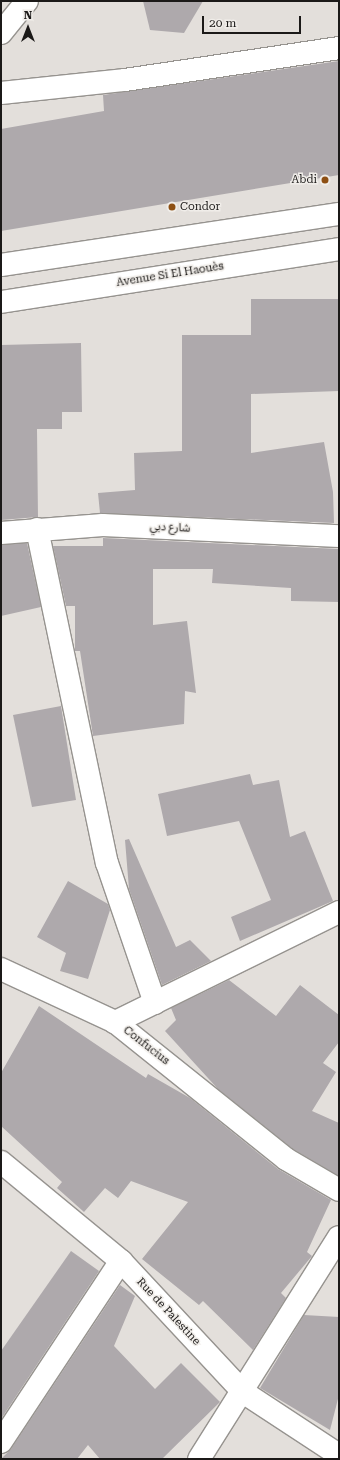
<!DOCTYPE html>
<meta charset="utf-8">
<style>
body{margin:0}
#map{position:relative;width:340px;height:1460px;overflow:hidden;background:#e3dfdb;font-family:"Roboto Serif","Noto Sans Arabic",serif}
div>[style]{position:absolute}
.building>*{inset:0;background:#aea9ac}
.roads{filter:drop-shadow(1px 0 #96938f) drop-shadow(-1px 0 #96938f) drop-shadow(0 1px #96938f) drop-shadow(0 -1px #96938f)}
.street>*{height:22px;margin:-11px;padding:0 11px;transform-origin:11px;border-radius:11px;background:#fff}
.dots>*{width:11px;height:11px;translate:-50% -50%;box-sizing:border-box;border:2px solid #f0ede9;border-radius:50%}
span{translate:-50% -50%;white-space:nowrap;text-align:center;line-height:1.15;-webkit-text-stroke:3px #f0ede9;paint-order:stroke}
.poi-label{font-size:11px;color:#1b1918}
.right{translate:-100% -50%;text-align:right}
.left{translate:0 -50%;text-align:left}
.street-label{font-size:11px;color:#1b1918}
.frame{position:absolute;inset:0;border:2px solid #1b1918;pointer-events:none}
.north{position:absolute;left:8px;top:8px;width:40px;height:40px;-webkit-text-stroke:3px #f0ede9;paint-order:stroke;rotate:0deg;font-size:11px;font-weight:700;line-height:16px;text-align:center;color:#1b1918}
.north::after{content:'';display:block;margin:auto;width:14px;height:18px;background:#1b1918;clip-path:polygon(50% 0,100% 100%,50% 72%,0 100%)}
.scale{position:absolute;left:202px;top:16px;width:99px;height:18px;box-sizing:border-box;border:2px solid #1b1918;border-top:0;padding-left:5px;font-size:12px;line-height:14px;white-space:nowrap;color:#1b1918;-webkit-text-stroke:3px #f0ede9;paint-order:stroke}
</style>
<div id="map">
<div class="building">
<div style="clip-path:polygon(143px 1px,203px 1px,184px 33px,150px 30px)"></div>
<div style="clip-path:polygon(339px 61px,339px 175px,1px 231px,1px 129px,104px 111px,103px 95px)"></div>
<div style="clip-path:polygon(251px 299px,339px 299px,339px 391px,251px 394px,251px 453px,324px 442px,333px 492px,334px 523px,100px 513px,98px 493px,135px 490px,134px 453px,182px 451px,182px 335px,251px 335px)"></div>
<div style="clip-path:polygon(81px 343px,82px 412px,62px 412px,62px 429px,37px 429px,38px 517px,1px 520px,1px 345px)"></div>
<div style="clip-path:polygon(103px 538px,339px 549px,339px 602px,291px 601px,291px 588px,212px 583px,213px 569px,153px 569px,153px 625px,187px 621px,196px 693px,185px 691px,184px 724px,93px 736px,80px 651px,75px 651px,75px 606px,66px 606px,53px 546px,103px 546px)"></div>
<div style="clip-path:polygon(27px 543px,41px 607px,1px 616px,1px 545px)"></div>
<div style="clip-path:polygon(61px 706px,76px 800px,32px 807px,13px 715px)"></div>
<div style="clip-path:polygon(250px 774px,253px 785px,279px 780px,290px 837px,305px 831px,333px 901px,240px 941px,231px 917px,271px 900px,239px 821px,167px 836px,158px 794px)"></div>
<div style="clip-path:polygon(129px 839px,176px 947px,190px 940px,211px 961px,162px 985px,129px 889px,125px 840px)"></div>
<div style="clip-path:polygon(68px 881px,108px 904px,110px 910px,88px 979px,60px 971px,66px 953px,37px 937px)"></div>
<div style="clip-path:polygon(229px 980px,276px 1016px,300px 985px,339px 1015px,339px 1042px,323px 1063px,336px 1072px,312px 1111px,339px 1123px,339px 1176px,293px 1149px,218px 1089px,165px 1031px,176px 1020px,171px 1008px)"></div>
<div style="clip-path:polygon(39px 1006px,146px 1078px,148px 1074px,190px 1098px,278px 1169px,331px 1200px,307px 1252px,312px 1256px,281px 1293px,286px 1298px,253px 1350px,203px 1301px,199px 1305px,142px 1259px,188px 1202px,131px 1181px,118px 1198px,105px 1188px,84px 1212px,57px 1188px,62px 1182px,1px 1126px,1px 1073px)"></div>
<div style="clip-path:polygon(71px 1251px,99px 1271px,1px 1419px,1px 1351px)"></div>
<div style="clip-path:polygon(120px 1285px,135px 1296px,114px 1346px,155px 1389px,181px 1363px,220px 1402px,162px 1459px,100px 1459px,88px 1445px,77px 1459px,1px 1459px,11px 1449px)"></div>
<div style="clip-path:polygon(304px 1315px,339px 1317px,339px 1395px,330px 1430px,260px 1388px)"></div>
</div>
<div class="roads">
<div class="street">
<div style="left:1px;top:33px;width:41px;rotate:-50.9deg"></div>
<div style="left:1px;top:93px;width:125px;rotate:-6deg"></div>
<div style="left:125px;top:80px;width:216px;rotate:-8.5deg"></div>
<div style="left:1px;top:265px;width:342px;rotate:-8.6deg"></div>
<div style="left:1px;top:302px;width:342px;rotate:-8.9deg"></div>
<div style="left:37px;top:529px;width:341px;rotate:78.2deg"></div>
<div style="left:107px;top:863px;width:148px;rotate:71.1deg"></div>
<div style="left:1px;top:533px;width:102px;rotate:-4.5deg"></div>
<div style="left:103px;top:525px;width:236px;rotate:2.7deg"></div>
<div style="left:339px;top:912px;width:250px;rotate:153.8deg"></div>
<div style="left:115px;top:1022px;width:219px;rotate:38.7deg"></div>
<div style="left:286px;top:1159px;width:61px;rotate:30.3deg"></div>
<div style="left:1px;top:969px;width:126px;rotate:24.9deg"></div>
<div style="left:1px;top:1162px;width:156px;rotate:39.5deg"></div>
<div style="left:121px;top:1261px;width:179px;rotate:47deg"></div>
<div style="left:243px;top:1392px;width:115px;rotate:33.3deg"></div>
<div style="left:1px;top:1442px;width:217px;rotate:-56.5deg"></div>
<div style="left:199px;top:1459px;width:262px;rotate:-57.8deg"></div>
</div>
</div>
<div class="dots">
<div style="left:325px;top:180px;background:#8d4f13"></div>
<div style="left:172px;top:207px;background:#8d4f13"></div>
</div>
<div class="poi-label">
<span class="right" style="left:317px;top:180px">Abdi</span>
<span class="left" style="left:180px;top:207px">Condor</span>
</div>
<div class="street-label">
<span style="left:170px;top:275px;rotate:-9deg">Avenue Si El Haouès</span>
<span style="left:170px;top:528px;rotate:3deg">شارع دبي</span>
<span style="left:146px;top:1046px;rotate:38deg">Confucius</span>
<span style="left:168px;top:1312px;rotate:47deg">Rue de Palestine</span>
</div>
<div class="frame"></div>
<div class="north">N</div>
<div class="scale">20 m</div>
</div>
